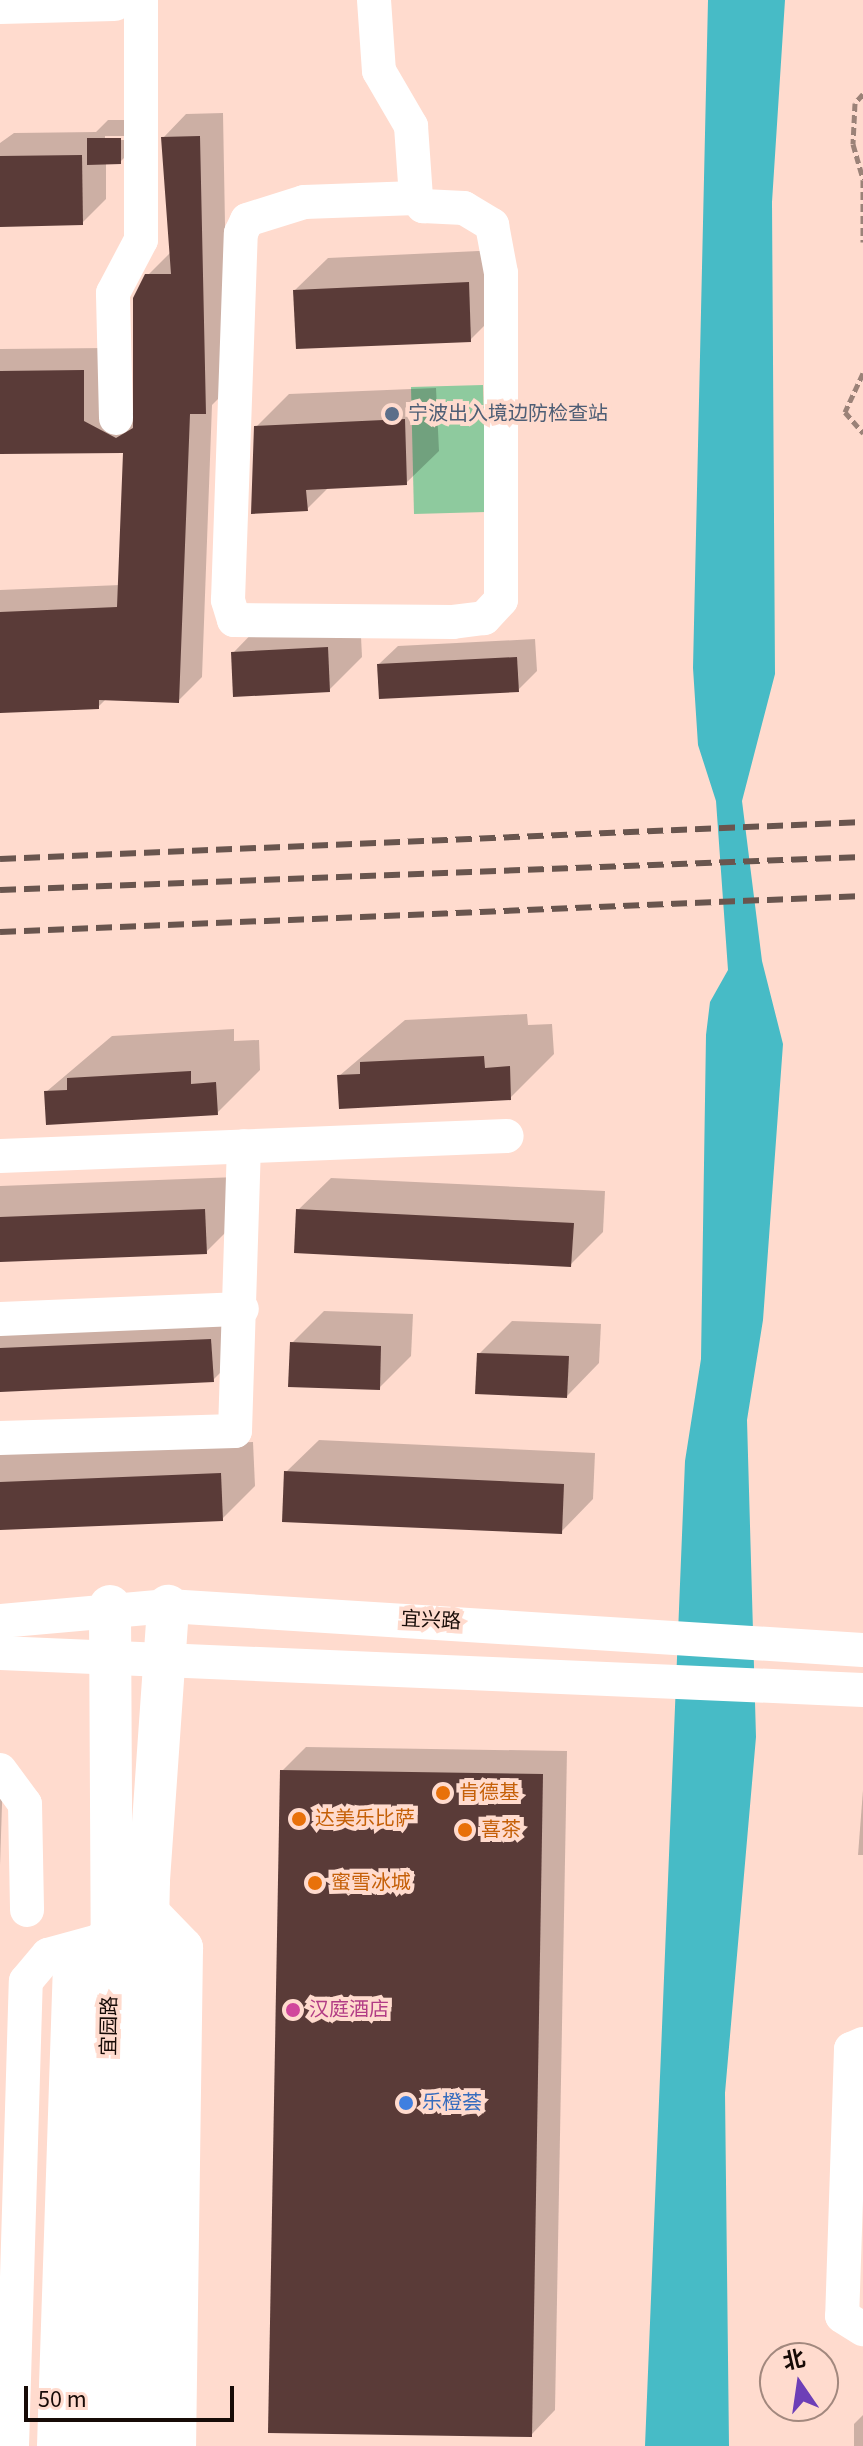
<!DOCTYPE html>
<meta charset="utf-8">
<style>
body{margin:0}
#map{position:relative;width:863px;height:2446px;overflow:hidden;background:#ffdbce;font-family:"Source Sans 3","Noto Sans SC",sans-serif}
div>[style]{position:absolute}
.green>*{inset:0;background:#8eca9e}
.water>*{inset:0;background:#47bbc6}
.shadow>*{inset:0;background:#0003}
.building>*{inset:0;background:#5a3b38}
.path>*{height:5px;margin-top:-2.5px;transform-origin:0;background:repeating-linear-gradient(90deg,#9b8278 0 8px,transparent 0 12px)}
.minor>*{height:34px;margin:-17px;padding:0 17px;transform-origin:17px;border-radius:17px;background:#fff}
.major>*{height:42px;margin:-21px;padding:0 21px;transform-origin:21px;border-radius:21px;background:#fff}
.rail>*{height:6px;margin-top:-3px;transform-origin:0;background:repeating-linear-gradient(90deg,#69554e 0 16px,transparent 0 24px)}
.dots>*{width:22px;height:22px;translate:-50% -50%;box-sizing:border-box;border:4px solid #ffdbce;border-radius:50%}
span{translate:-50% -50%;white-space:nowrap;text-align:center;line-height:1.15;-webkit-text-stroke:8px #ffdbce;paint-order:stroke}
.service-label{font-size:20px;color:#4e5e75}
.left{translate:0 -50%;text-align:left}
.street-label{font-size:20px;color:#170b07}
.food-label{font-size:20px;color:#c56008}
.hotel-label{font-size:20px;color:#b23c85}
.shop-label{font-size:20px;color:#366cbe}
.north{position:absolute;left:759px;top:2342px;width:80px;height:80px;box-sizing:border-box;background:#ffdbce;border:2px solid #a2887e;border-radius:50%;rotate:347deg;font-size:22px;font-weight:700;line-height:32px;text-align:center;color:#170b07}
.north::after{content:'';display:block;margin:auto;width:28px;height:36px;background:#6d3fb7;clip-path:polygon(50% 0,100% 100%,50% 72%,0 100%)}
.scale{position:absolute;left:24px;top:2386px;width:210px;height:36px;box-sizing:border-box;border:4px solid #170b07;border-top:0;padding-left:10px;font-size:24px;line-height:28px;white-space:nowrap;color:#170b07;-webkit-text-stroke:6px #ffdbce;paint-order:stroke}
</style>
<div id="map">
<div class="green">
<div style="clip-path:polygon(483px 385px,486px 512px,414px 514px,411px 387px)"></div>
</div>
<div class="water">
<div style="clip-path:polygon(708px 0,785px 0,772px 202px,775px 674px,742px 801px,762px 961px,783px 1044px,763px 1320px,747px 1420px,756px 1737px,725px 2093px,729px 2446px,645px 2446px,685px 1461px,701px 1359px,706px 1035px,710px 1002px,728px 970px,716px 801px,698px 745px,693px 668px)"></div>
</div>
<div class="shadow">
<div style="clip-path:polygon(223px 113px,228px 389px,212px 405px,202px 677px,178px 701px,107px 698px,98px 707px,0 711px,0 590px,120px 585px,125px 451px,0 452px,0 349px,107px 348px,131px 413px,138px 413px,147px 276px,171px 252px,163px 138px,186px 114px)"></div>
<div style="clip-path:polygon(evenodd,108px 120px,139px 120px,139px 143px,120px 162px,106px 162px,106px 199px,82px 223px,0 225px,0 143px,14px 133px,96px 132px,108px 120px,105px 136px,131px 136px,131px 140px,105px 140px,105px 136px)"></div>
<div style="clip-path:polygon(500px 250px,503px 307px,470px 340px,295px 290px,328px 258px)"></div>
<div style="clip-path:polygon(436px 388px,439px 451px,406px 483px,329px 487px,307px 509px,256px 427px,289px 394px)"></div>
<div style="clip-path:polygon(360px 616px,362px 657px,329px 690px,233px 653px,265px 620px)"></div>
<div style="clip-path:polygon(535px 639px,537px 671px,518px 690px,379px 664px,398px 646px)"></div>
<div style="clip-path:polygon(527px 1014px,528px 1025px,552px 1024px,554px 1054px,510px 1098px,339px 1076px,405px 1020px)"></div>
<div style="clip-path:polygon(234px 1029px,234px 1041px,259px 1040px,260px 1070px,217px 1113px,46px 1092px,112px 1036px)"></div>
<div style="clip-path:polygon(237px 1177px,239px 1219px,206px 1252px,0 1260px,0 1186px)"></div>
<div style="clip-path:polygon(331px 1178px,605px 1191px,603px 1232px,570px 1265px,298px 1210px)"></div>
<div style="clip-path:polygon(243px 1307px,246px 1347px,213px 1380px,0 1390px,0 1318px)"></div>
<div style="clip-path:polygon(324px 1311px,413px 1314px,411px 1356px,379px 1388px,292px 1343px)"></div>
<div style="clip-path:polygon(512px 1321px,601px 1324px,599px 1363px,567px 1396px,479px 1354px)"></div>
<div style="clip-path:polygon(319px 1440px,595px 1453px,593px 1499px,561px 1532px,286px 1472px)"></div>
<div style="clip-path:polygon(253px 1442px,255px 1486px,222px 1519px,0 1528px,0 1452px)"></div>
<div style="clip-path:polygon(306px 1747px,567px 1751px,555px 2410px,531px 2435px,282px 1771px)"></div>
<div style="clip-path:polygon(0 1775px,3px 1775px,0 1866px)"></div>
<div style="clip-path:polygon(863px 1790px,863px 1855px,858px 1855px)"></div>
<div style="clip-path:polygon(863px 2415px,863px 2446px,854px 2446px,854px 2424px)"></div>
</div>
<div class="building">
<div style="clip-path:polygon(200px 136px,206px 414px,190px 414px,179px 703px,99px 700px,99px 709px,0 713px,0 612px,117px 607px,123px 453px,0 454px,0 371px,84px 370px,84px 421px,116px 438px,133px 428px,133px 298px,145px 274px,171px 274px,161px 137px)"></div>
<div style="clip-path:polygon(87px 138px,121px 138px,121px 164px,87px 165px)"></div>
<div style="clip-path:polygon(82px 155px,83px 225px,0 227px,0 156px)"></div>
<div style="clip-path:polygon(469px 282px,471px 342px,296px 349px,293px 290px)"></div>
<div style="clip-path:polygon(405px 419px,407px 485px,306px 490px,308px 511px,251px 514px,254px 426px)"></div>
<div style="clip-path:polygon(328px 647px,330px 692px,233px 697px,231px 652px)"></div>
<div style="clip-path:polygon(517px 657px,519px 692px,379px 699px,377px 664px)"></div>
<div style="clip-path:polygon(484px 1056px,485px 1068px,510px 1066px,511px 1100px,339px 1109px,337px 1075px,360px 1074px,360px 1062px)"></div>
<div style="clip-path:polygon(191px 1071px,191px 1084px,216px 1082px,218px 1115px,46px 1125px,44px 1091px,67px 1090px,67px 1078px)"></div>
<div style="clip-path:polygon(205px 1209px,207px 1254px,0 1262px,0 1217px)"></div>
<div style="clip-path:polygon(296px 1209px,574px 1223px,571px 1267px,294px 1253px)"></div>
<div style="clip-path:polygon(211px 1339px,214px 1382px,0 1392px,0 1348px)"></div>
<div style="clip-path:polygon(290px 1342px,381px 1346px,380px 1390px,288px 1387px)"></div>
<div style="clip-path:polygon(477px 1353px,569px 1356px,567px 1398px,475px 1394px)"></div>
<div style="clip-path:polygon(284px 1471px,564px 1484px,562px 1534px,282px 1522px)"></div>
<div style="clip-path:polygon(221px 1473px,223px 1521px,0 1530px,0 1482px)"></div>
<div style="clip-path:polygon(280px 1770px,543px 1774px,532px 2437px,268px 2433px)"></div>
</div>
<div class="path">
<div style="left:863px;top:94px;width:12px;rotate:132deg"></div>
<div style="left:855px;top:103px;width:41px;rotate:92.8deg"></div>
<div style="left:853px;top:144px;width:37px;rotate:74deg"></div>
<div style="left:863px;top:180px;width:62px;rotate:90deg"></div>
<div style="left:863px;top:373px;width:43px;rotate:114.8deg"></div>
<div style="left:845px;top:412px;width:28px;rotate:49deg"></div>
</div>
<div class="minor">
<div style="left:374px;top:0;width:71px;rotate:86deg"></div>
<div style="left:379px;top:71px;width:64px;rotate:59.8deg"></div>
<div style="left:411px;top:126px;width:72px;rotate:86deg"></div>
<div style="left:416px;top:198px;width:11px;rotate:49deg"></div>
<div style="left:423px;top:206px;width:41px;rotate:2.8deg"></div>
<div style="left:464px;top:208px;width:33px;rotate:31deg"></div>
<div style="left:492px;top:225px;width:49px;rotate:79.4deg"></div>
<div style="left:501px;top:273px;width:327px;rotate:90deg"></div>
<div style="left:501px;top:600px;width:25px;rotate:133deg"></div>
<div style="left:484px;top:618px;width:31px;rotate:173deg"></div>
<div style="left:453px;top:622px;width:219px;rotate:-179.5deg"></div>
<div style="left:234px;top:620px;width:21px;rotate:-107deg"></div>
<div style="left:228px;top:600px;width:367px;rotate:-88deg"></div>
<div style="left:241px;top:233px;width:14px;rotate:-65deg"></div>
<div style="left:247px;top:220px;width:60px;rotate:-17.5deg"></div>
<div style="left:304px;top:202px;width:112px;rotate:-2deg"></div>
<div style="left:116px;top:418px;width:125px;rotate:-91.4deg"></div>
<div style="left:113px;top:293px;width:60px;rotate:-62.2deg"></div>
<div style="left:141px;top:240px;width:240px;rotate:-90deg"></div>
<div style="left:0;top:1156px;width:507px;rotate:-2.26deg"></div>
<div style="left:0;top:1319px;width:242px;rotate:-2.4deg"></div>
<div style="left:0;top:1438px;width:235px;rotate:-1.7deg"></div>
<div style="left:235px;top:1431px;width:285px;rotate:-88.2deg"></div>
<div style="left:0;top:1621px;width:169px;rotate:-5.1deg"></div>
<div style="left:168px;top:1606px;width:696px;rotate:3.62deg"></div>
<div style="left:0;top:1653px;width:864px;rotate:2.45deg"></div>
<div style="left:0;top:1770px;width:42px;rotate:53.7deg"></div>
<div style="left:25px;top:1804px;width:106px;rotate:88.9deg"></div>
<div style="left:863px;top:2044px;width:13px;rotate:157deg"></div>
<div style="left:851px;top:2049px;width:267px;rotate:91.9deg"></div>
<div style="left:842px;top:2316px;width:25px;rotate:32deg"></div>
<div style="left:12px;top:2446px;width:465px;rotate:-88.3deg"></div>
<div style="left:26px;top:1981px;width:34px;rotate:-50deg"></div>
<div style="left:48px;top:1955px;width:56px;rotate:-15.5deg"></div>
</div>
<div class="major">
<div style="left:0;top:3px;width:114px;rotate:-1.5deg"></div>
<div style="left:148px;top:1913px;width:49px;rotate:45.8deg"></div>
<div style="left:182px;top:1948px;width:498px;rotate:90.8deg"></div>
<div style="left:58px;top:2446px;width:482px;rotate:-88.1deg"></div>
<div style="left:74px;top:1964px;width:45px;rotate:-36.9deg"></div>
<div style="left:99px;top:2446px;width:452px;rotate:-88.4deg"></div>
<div style="left:112px;top:1994px;width:388px;rotate:-90.3deg"></div>
<div style="left:135px;top:2446px;width:566px;rotate:-88.58deg"></div>
<div style="left:149px;top:1880px;width:275px;rotate:-86deg"></div>
</div>
<div class="rail">
<div style="left:0;top:859px;width:864px;rotate:-2.45deg"></div>
<div style="left:0;top:890px;width:864px;rotate:-2.19deg"></div>
<div style="left:0;top:932px;width:864px;rotate:-2.39deg"></div>
</div>
<div class="dots">
<div style="left:392px;top:414px;background:#5c6f8a"></div>
<div style="left:443px;top:1793px;background:#e8710a"></div>
<div style="left:299px;top:1819px;background:#e8710a"></div>
<div style="left:465px;top:1830px;background:#e8710a"></div>
<div style="left:315px;top:1883px;background:#e8710a"></div>
<div style="left:293px;top:2010px;background:#d1479c"></div>
<div style="left:406px;top:2103px;background:#3f7fe0"></div>
</div>
<div class="service-label">
<span class="left" style="left:408px;top:414px">宁波出入境边防检查站</span>
</div>
<div class="street-label">
<span style="left:431px;top:1621px;rotate:3deg">宜兴路</span>
<span style="left:110px;top:2026px;rotate:-89deg">宜园路</span>
</div>
<div class="food-label">
<span class="left" style="left:459px;top:1793px">肯德基</span>
<span class="left" style="left:315px;top:1819px">达美乐比萨</span>
<span class="left" style="left:481px;top:1830px">喜茶</span>
<span class="left" style="left:331px;top:1883px">蜜雪冰城</span>
</div>
<div class="hotel-label">
<span class="left" style="left:309px;top:2010px">汉庭酒店</span>
</div>
<div class="shop-label">
<span class="left" style="left:422px;top:2103px">乐橙荟</span>
</div>
<div class="north">北</div>
<div class="scale">50 m</div>
</div>
